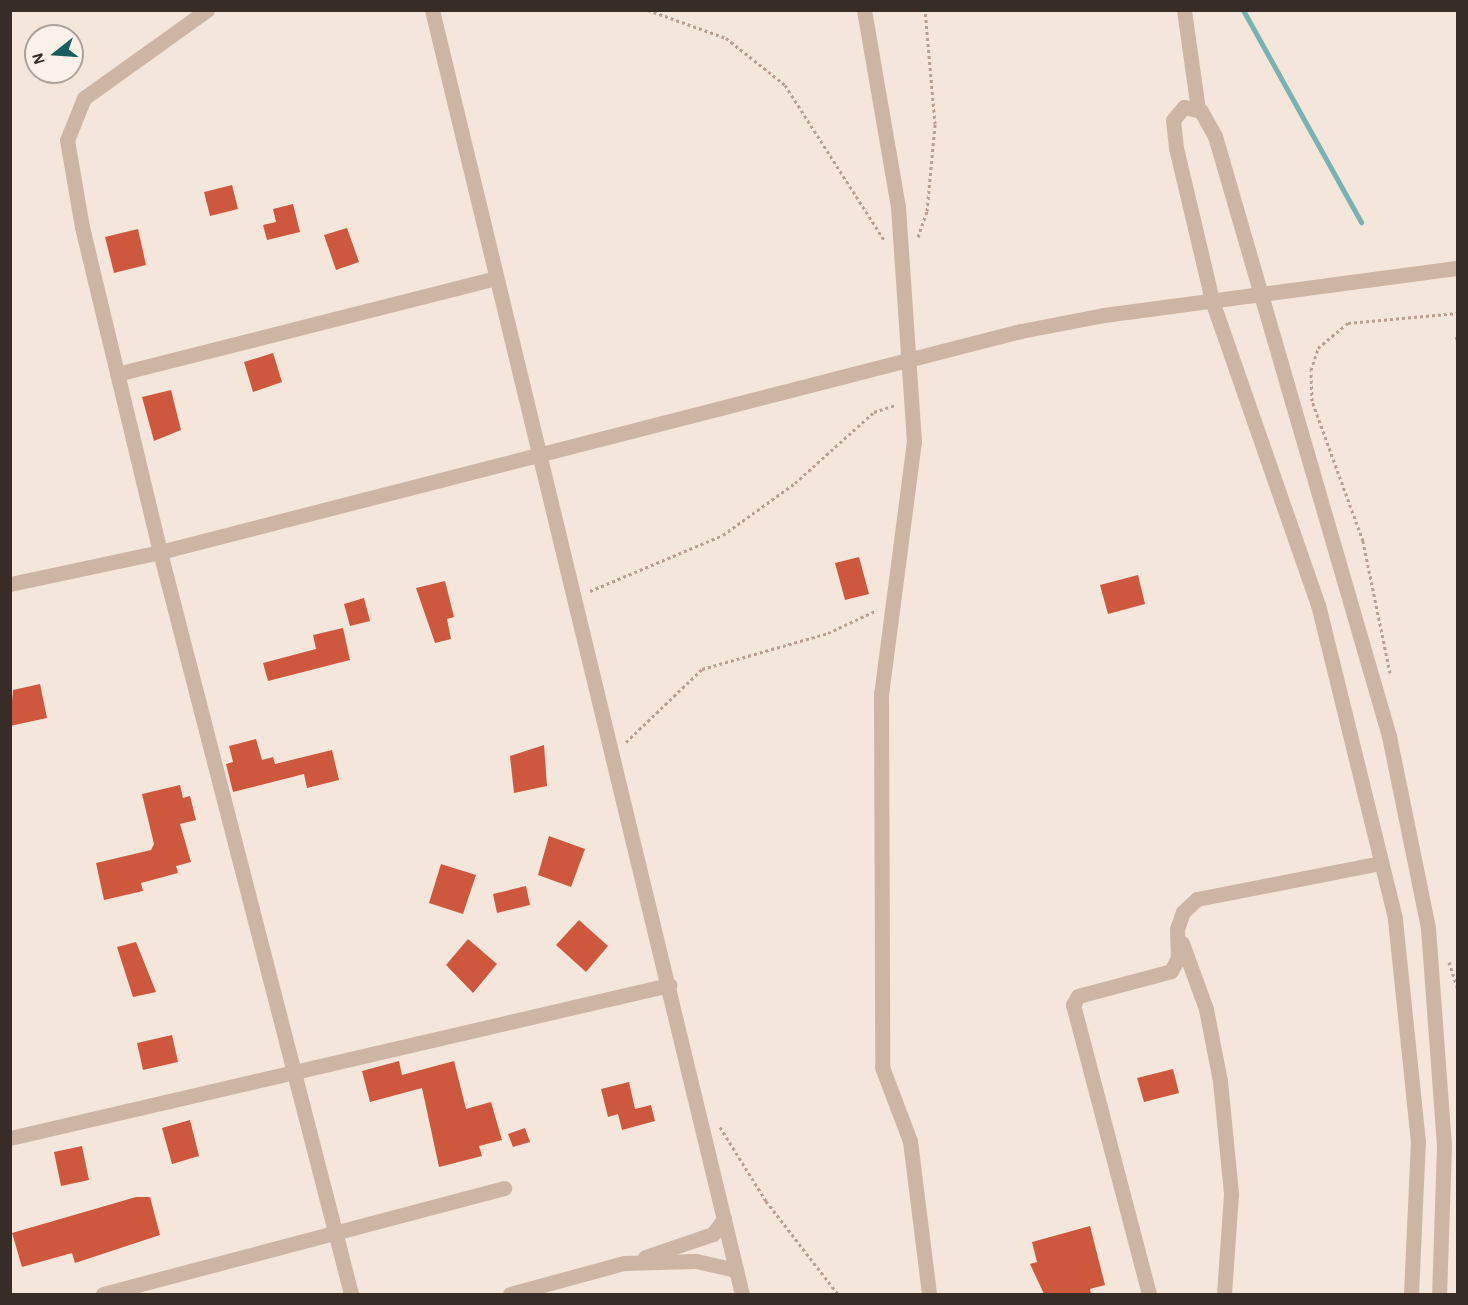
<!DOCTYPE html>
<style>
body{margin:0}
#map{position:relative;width:1468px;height:1305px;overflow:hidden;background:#f4e6db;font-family:"Alegreya Sans",sans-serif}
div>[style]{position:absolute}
.stream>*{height:5px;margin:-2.5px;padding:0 2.5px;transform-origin:2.5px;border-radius:2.5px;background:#78b3b1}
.building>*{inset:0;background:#ce583e}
.path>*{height:3px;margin-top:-1.5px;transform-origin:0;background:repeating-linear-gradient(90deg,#b99f90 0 3px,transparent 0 6px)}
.minor>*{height:15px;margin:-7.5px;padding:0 7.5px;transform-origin:7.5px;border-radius:7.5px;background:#cdb5a6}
span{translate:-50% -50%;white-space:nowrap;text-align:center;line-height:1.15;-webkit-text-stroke:5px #fbf1e8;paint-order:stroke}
.frame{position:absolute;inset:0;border:12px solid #382c27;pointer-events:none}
.north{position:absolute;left:24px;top:24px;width:60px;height:60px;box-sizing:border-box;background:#fbf1e8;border:2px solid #ada29b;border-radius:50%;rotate:253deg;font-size:16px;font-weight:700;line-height:24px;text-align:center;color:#382c27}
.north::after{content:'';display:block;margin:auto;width:21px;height:27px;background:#1a5d5d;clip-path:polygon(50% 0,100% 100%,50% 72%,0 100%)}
</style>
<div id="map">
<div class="stream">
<div style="left:1243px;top:10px;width:243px;rotate:60.9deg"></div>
<div style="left:1457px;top:338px;width:1px;rotate:45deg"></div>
</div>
<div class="building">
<div style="clip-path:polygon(232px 185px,238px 209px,210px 216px,204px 192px)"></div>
<div style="clip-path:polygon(293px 204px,300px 232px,267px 240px,263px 225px,276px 222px,273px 209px)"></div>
<div style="clip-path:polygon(347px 228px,359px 262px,336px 270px,324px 235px)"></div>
<div style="clip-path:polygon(138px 229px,146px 265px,114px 273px,105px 237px)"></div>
<div style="clip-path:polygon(273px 353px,282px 382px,253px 392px,244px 362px)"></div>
<div style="clip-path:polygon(171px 390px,181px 430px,154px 441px,142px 397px)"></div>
<div style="clip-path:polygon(859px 557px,869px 594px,845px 600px,835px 563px)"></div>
<div style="clip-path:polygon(1138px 575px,1145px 604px,1108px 614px,1100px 585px)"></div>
<div style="clip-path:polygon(445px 581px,454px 617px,447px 619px,451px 639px,435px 643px,416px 588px)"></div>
<div style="clip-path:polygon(364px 598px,370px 621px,350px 626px,344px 604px)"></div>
<div style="clip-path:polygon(343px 628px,350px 660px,268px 681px,263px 663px,316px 649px,313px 635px)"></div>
<div style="clip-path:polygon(40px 684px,47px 718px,10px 726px,13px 690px)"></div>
<div style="clip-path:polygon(256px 739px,262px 760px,273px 757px,275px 764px,332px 750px,339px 780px,307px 788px,304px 774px,233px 792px,226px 764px,233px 762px,229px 746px)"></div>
<div style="clip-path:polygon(544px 745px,547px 786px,514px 793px,510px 756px)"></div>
<div style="clip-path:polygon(180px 785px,183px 798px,190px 796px,196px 820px,180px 824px,191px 862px,176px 866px,178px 873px,141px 883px,143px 891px,104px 900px,96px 863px,151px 850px,154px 844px,142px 794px)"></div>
<div style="clip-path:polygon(549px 836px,585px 849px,571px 887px,538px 875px)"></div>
<div style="clip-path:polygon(441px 864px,476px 875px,463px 914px,429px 903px)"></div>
<div style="clip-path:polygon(526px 886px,530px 905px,497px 913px,493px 894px)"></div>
<div style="clip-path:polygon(579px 920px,608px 946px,586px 972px,556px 945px)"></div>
<div style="clip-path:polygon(468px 939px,497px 964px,473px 993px,446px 965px)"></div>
<div style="clip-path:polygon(136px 942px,156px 992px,133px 997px,117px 947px)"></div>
<div style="clip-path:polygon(172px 1035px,178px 1062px,143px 1070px,137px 1043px)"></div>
<div style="clip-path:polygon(399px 1061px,402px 1075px,454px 1061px,466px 1109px,491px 1102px,502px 1140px,479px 1146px,482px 1156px,439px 1167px,422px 1088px,370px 1102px,362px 1071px)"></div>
<div style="clip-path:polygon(1173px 1069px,1179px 1093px,1144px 1102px,1137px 1078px)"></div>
<div style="clip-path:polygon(629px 1082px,635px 1109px,651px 1105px,655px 1121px,622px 1130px,618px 1114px,608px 1117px,601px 1089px)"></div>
<div style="clip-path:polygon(190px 1120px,199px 1156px,172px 1164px,162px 1128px)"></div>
<div style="clip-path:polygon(525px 1128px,530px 1142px,513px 1147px,508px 1134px)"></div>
<div style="clip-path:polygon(82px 1146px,89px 1180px,61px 1186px,54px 1152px)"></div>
<div style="clip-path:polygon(136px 1197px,150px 1197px,160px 1235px,75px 1263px,72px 1253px,22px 1267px,12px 1233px)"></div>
<div style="clip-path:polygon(1090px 1226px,1105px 1285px,1090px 1289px,1091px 1294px,1044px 1294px,1030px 1264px,1037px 1262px,1032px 1242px)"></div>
</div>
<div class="path">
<div style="left:648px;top:10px;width:83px;rotate:19.7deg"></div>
<div style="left:726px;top:38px;width:75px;rotate:38.5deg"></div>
<div style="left:785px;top:85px;width:184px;rotate:57.4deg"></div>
<div style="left:918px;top:237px;width:28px;rotate:-71deg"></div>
<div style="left:927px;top:211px;width:87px;rotate:-84.7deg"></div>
<div style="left:935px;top:124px;width:114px;rotate:-95deg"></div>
<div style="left:590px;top:591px;width:144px;rotate:-22.8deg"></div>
<div style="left:723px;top:535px;width:89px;rotate:-35.8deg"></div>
<div style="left:795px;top:483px;width:106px;rotate:-41.9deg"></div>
<div style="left:874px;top:412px;width:23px;rotate:-18deg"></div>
<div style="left:1390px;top:673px;width:135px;rotate:-101.6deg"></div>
<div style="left:1363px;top:541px;width:149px;rotate:-110deg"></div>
<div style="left:1312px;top:401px;width:31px;rotate:-92deg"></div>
<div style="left:1311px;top:370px;width:23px;rotate:-72deg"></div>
<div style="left:1318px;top:348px;width:39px;rotate:-40deg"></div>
<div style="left:1348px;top:323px;width:110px;rotate:-5.2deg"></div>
<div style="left:626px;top:742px;width:105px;rotate:-43.8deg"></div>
<div style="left:702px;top:669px;width:131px;rotate:-15.9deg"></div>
<div style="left:828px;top:633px;width:54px;rotate:-25.1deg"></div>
<div style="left:1449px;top:962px;width:28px;rotate:72deg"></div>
<div style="left:720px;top:1127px;width:87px;rotate:58.1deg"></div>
<div style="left:766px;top:1201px;width:118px;rotate:52.3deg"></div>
</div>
<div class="minor">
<div style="left:207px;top:10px;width:151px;rotate:144.4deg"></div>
<div style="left:84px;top:98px;width:45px;rotate:112deg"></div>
<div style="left:67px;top:140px;width:88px;rotate:80.2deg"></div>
<div style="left:82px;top:227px;width:334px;rotate:76.5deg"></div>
<div style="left:160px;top:552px;width:766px;rotate:75.56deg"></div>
<div style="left:432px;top:10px;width:1321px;rotate:76.43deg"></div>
<div style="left:864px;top:10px;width:200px;rotate:80.2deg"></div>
<div style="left:898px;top:207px;width:235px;rotate:86.1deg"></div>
<div style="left:914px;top:441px;width:255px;rotate:97.4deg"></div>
<div style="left:881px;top:694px;width:373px;rotate:89.8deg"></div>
<div style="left:882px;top:1067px;width:79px;rotate:69.3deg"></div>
<div style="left:910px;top:1141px;width:154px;rotate:82.9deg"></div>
<div style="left:1184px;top:10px;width:100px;rotate:82deg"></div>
<div style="left:117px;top:374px;width:391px;rotate:-14.2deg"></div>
<div style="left:10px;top:584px;width:153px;rotate:-12deg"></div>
<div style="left:160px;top:552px;width:889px;rotate:-14.4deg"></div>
<div style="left:1021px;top:331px;width:85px;rotate:-10.9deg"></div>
<div style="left:1104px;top:315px;width:357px;rotate:-7.6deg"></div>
<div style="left:1182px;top:943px;width:70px;rotate:70deg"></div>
<div style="left:1206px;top:1009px;width:73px;rotate:79deg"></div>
<div style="left:1220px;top:1081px;width:114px;rotate:84.4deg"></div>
<div style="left:1231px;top:1194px;width:100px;rotate:94deg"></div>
<div style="left:10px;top:1138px;width:677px;rotate:-13.07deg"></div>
<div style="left:645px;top:1257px;width:72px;rotate:-18.7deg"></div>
<div style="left:713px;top:1234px;width:19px;rotate:-54deg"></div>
<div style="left:103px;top:1294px;width:415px;rotate:-14.8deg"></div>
<div style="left:510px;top:1294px;width:118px;rotate:-15.2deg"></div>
<div style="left:624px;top:1263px;width:72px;rotate:-1.6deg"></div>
<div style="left:696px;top:1261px;width:41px;rotate:12.7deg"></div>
<div style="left:1149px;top:1294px;width:299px;rotate:-104.7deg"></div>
<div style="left:1073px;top:1005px;width:10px;rotate:-61deg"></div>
<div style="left:1078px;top:996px;width:96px;rotate:-15deg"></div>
<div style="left:1171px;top:971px;width:15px;rotate:-62deg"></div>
<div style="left:1178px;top:958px;width:29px;rotate:-92deg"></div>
<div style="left:1177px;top:929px;width:18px;rotate:-71deg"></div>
<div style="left:1183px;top:912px;width:19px;rotate:-43deg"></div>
<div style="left:1197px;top:899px;width:187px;rotate:-11.1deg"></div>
<div style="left:1411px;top:1294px;width:152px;rotate:-87.4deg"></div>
<div style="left:1418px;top:1142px;width:225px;rotate:-95.9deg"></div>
<div style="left:1395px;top:918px;width:322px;rotate:-103.8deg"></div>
<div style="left:1318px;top:605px;width:323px;rotate:-109.2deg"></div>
<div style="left:1212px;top:300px;width:156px;rotate:-103.3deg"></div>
<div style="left:1176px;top:148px;width:28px;rotate:-96deg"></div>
<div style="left:1173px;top:120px;width:17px;rotate:-50deg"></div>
<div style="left:1184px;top:107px;width:17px;rotate:13deg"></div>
<div style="left:1201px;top:111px;width:29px;rotate:61deg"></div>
<div style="left:1215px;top:136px;width:625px;rotate:73.83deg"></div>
<div style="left:1389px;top:736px;width:196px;rotate:78.5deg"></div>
<div style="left:1428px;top:928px;width:219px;rotate:85.8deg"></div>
<div style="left:1444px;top:1146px;width:148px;rotate:91.9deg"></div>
</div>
<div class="frame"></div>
<div class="north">N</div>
</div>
